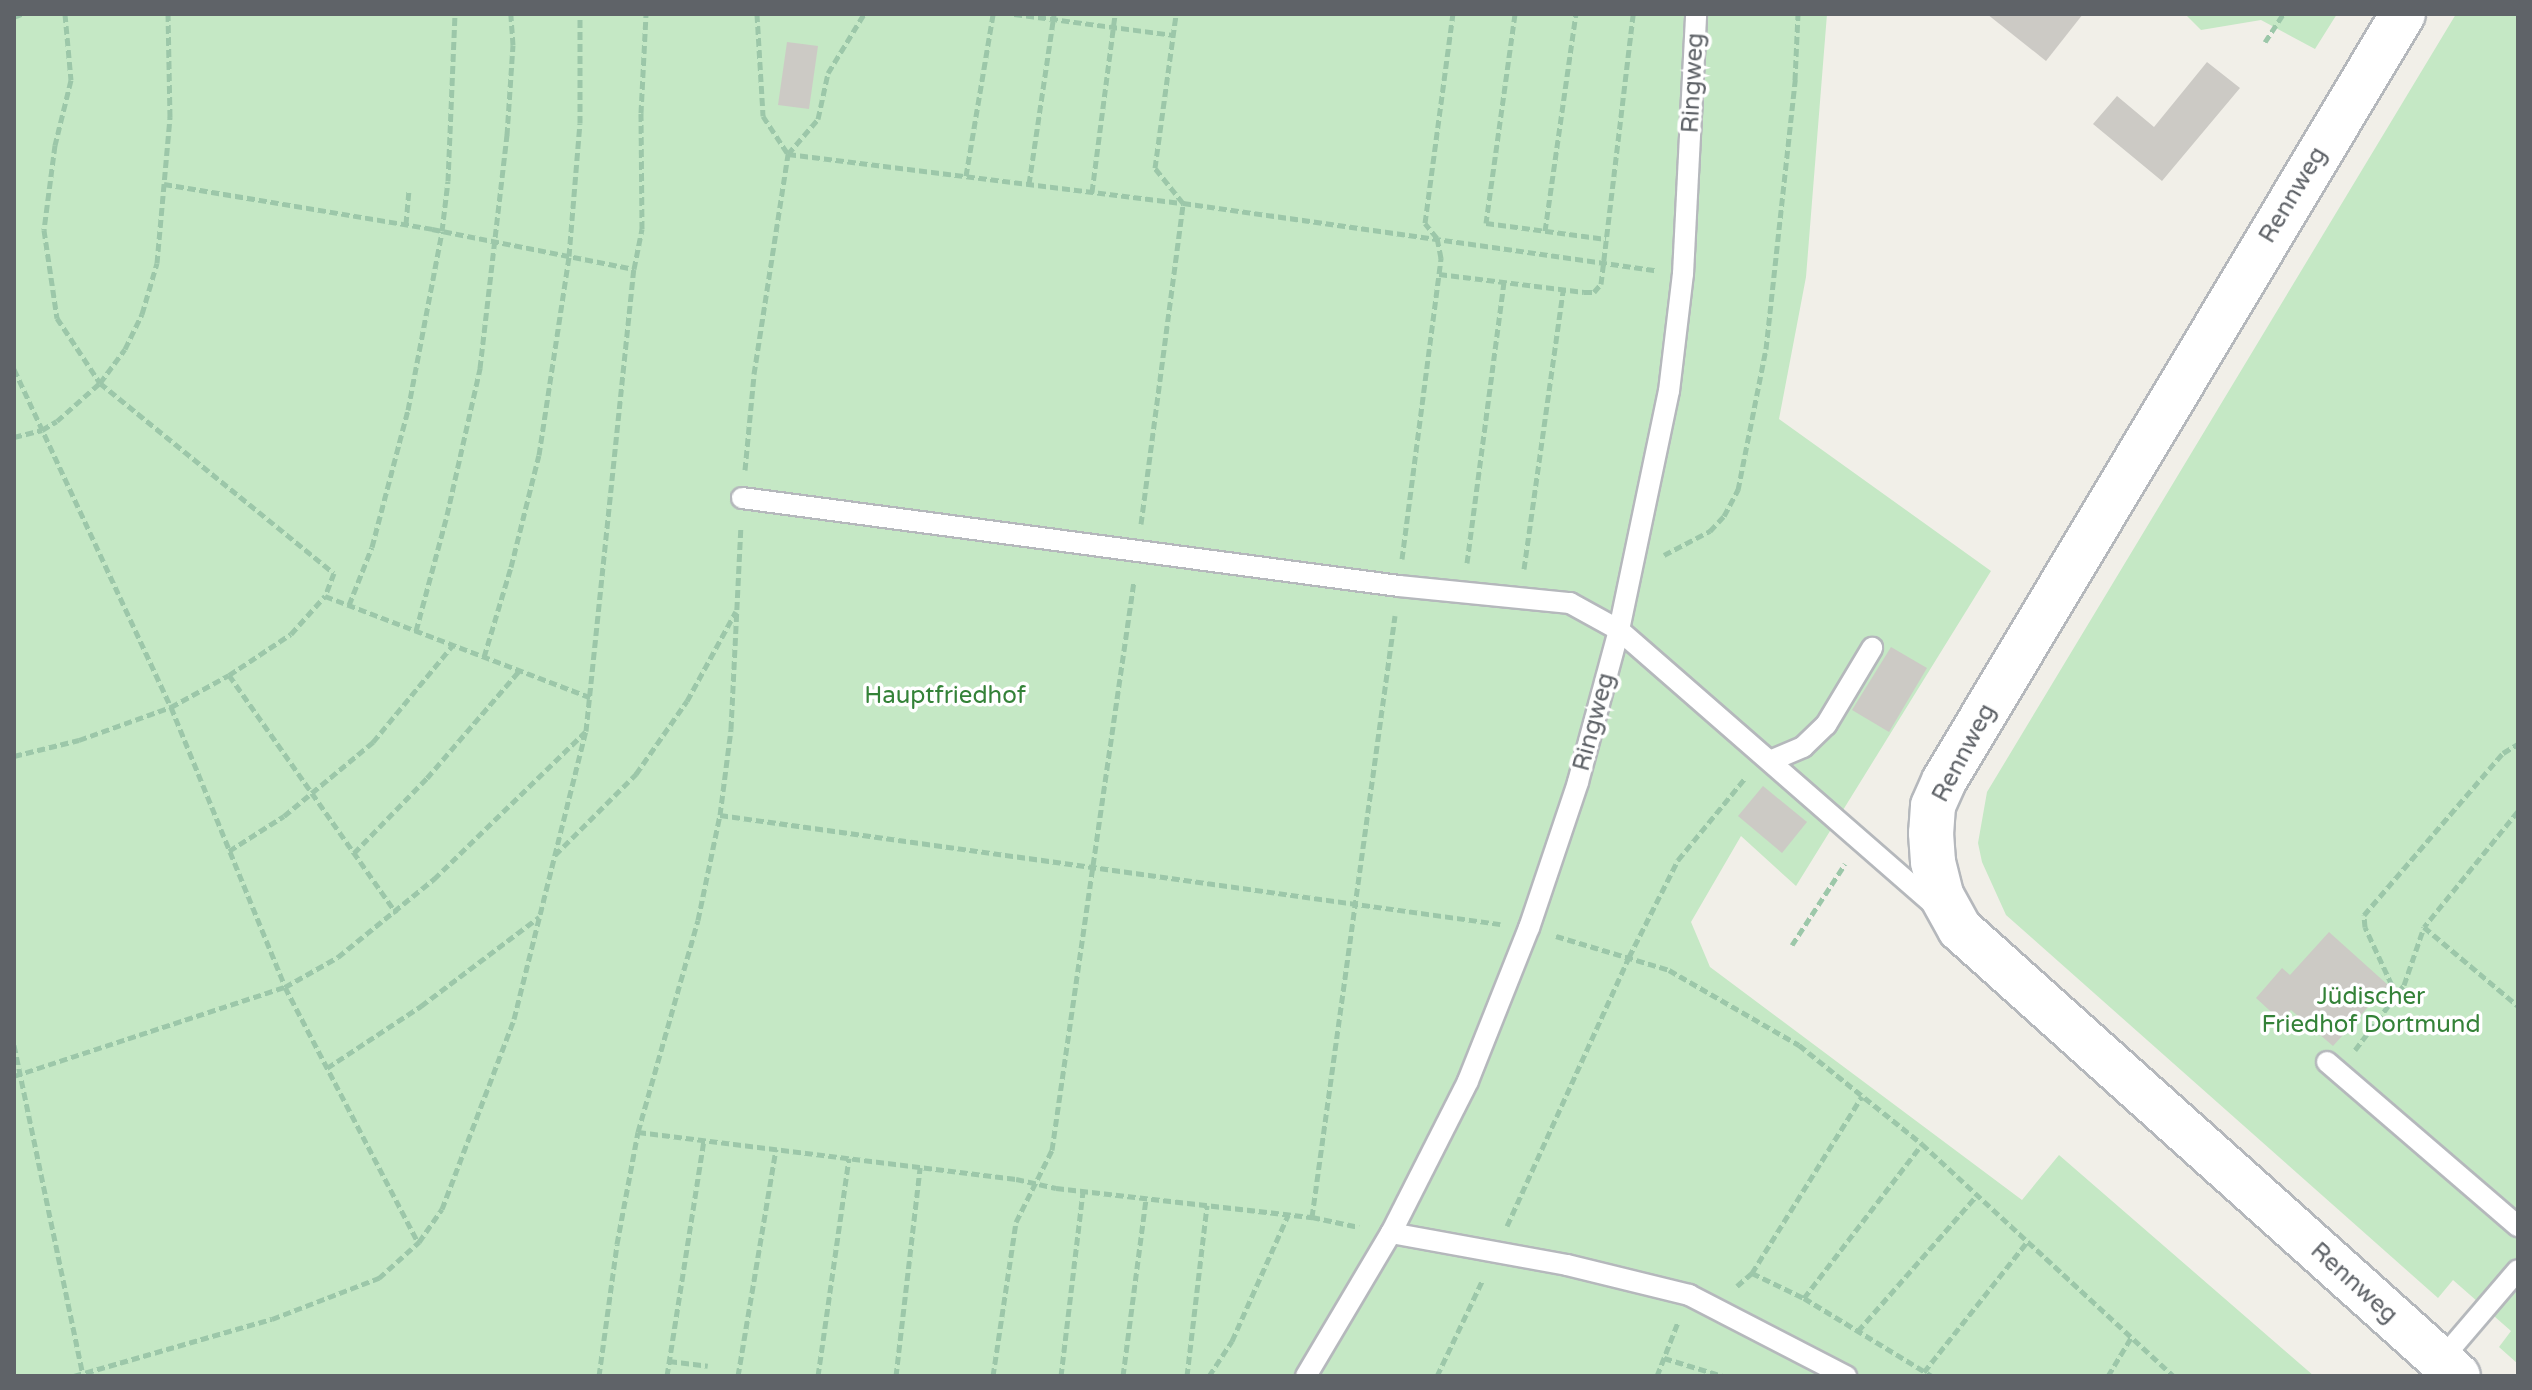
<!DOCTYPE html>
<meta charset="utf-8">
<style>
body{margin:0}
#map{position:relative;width:2532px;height:1390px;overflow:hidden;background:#f1efe8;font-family:"Varela Round",sans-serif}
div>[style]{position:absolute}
.green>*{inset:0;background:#c5e8c5}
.building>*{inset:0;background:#cccac5}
.path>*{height:5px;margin-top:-2.5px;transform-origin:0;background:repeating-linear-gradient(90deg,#9cc7a9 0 8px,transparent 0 12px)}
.roads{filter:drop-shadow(2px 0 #b5b8bc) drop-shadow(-2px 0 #b5b8bc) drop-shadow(0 2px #b5b8bc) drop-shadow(0 -2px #b5b8bc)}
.service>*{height:20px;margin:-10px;padding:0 10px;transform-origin:10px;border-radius:10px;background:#fff}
.tertiary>*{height:44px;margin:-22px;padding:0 22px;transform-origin:22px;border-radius:22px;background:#fff}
span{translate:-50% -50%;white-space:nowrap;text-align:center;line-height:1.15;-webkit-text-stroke:7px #fff;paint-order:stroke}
.street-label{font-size:24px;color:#5f6368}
.park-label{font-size:24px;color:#348238}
.frame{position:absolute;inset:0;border:16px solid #5f6368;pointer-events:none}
</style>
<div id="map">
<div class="green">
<div style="clip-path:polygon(14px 14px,1827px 14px,1806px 277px,1779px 419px,1991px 571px,1796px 886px,1741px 836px,1691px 922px,1710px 967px,2022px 1200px,2059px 1155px,2314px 1376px,14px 1376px)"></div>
<div style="clip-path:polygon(2185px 14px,2337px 14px,2315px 49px,2261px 20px,2201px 30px)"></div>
<div style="clip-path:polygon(2456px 14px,2518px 14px,2518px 1364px,2499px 1347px,2511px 1331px,2453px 1280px,2438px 1298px,2006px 915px,1982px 862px,1978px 843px,1987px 792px)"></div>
</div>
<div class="building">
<div style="clip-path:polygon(1987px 14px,2083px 14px,2046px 61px)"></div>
<div style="clip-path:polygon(787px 42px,818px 46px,809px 109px,778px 105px)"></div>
<div style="clip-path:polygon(2207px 62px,2240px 88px,2162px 181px,2093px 124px,2117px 96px,2154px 127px)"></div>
<div style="clip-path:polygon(1891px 647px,1927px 668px,1889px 732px,1852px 710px)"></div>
<div style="clip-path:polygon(1763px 786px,1807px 822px,1782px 853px,1738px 816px)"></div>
<div style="clip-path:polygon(2329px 932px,2388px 985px,2333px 1046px,2291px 1010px,2281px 1021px,2256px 998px,2282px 968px,2290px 975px)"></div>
</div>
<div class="path">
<div style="left:65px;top:14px;width:66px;rotate:84.8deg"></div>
<div style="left:71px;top:80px;width:67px;rotate:103.8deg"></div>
<div style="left:55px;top:145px;width:86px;rotate:97.4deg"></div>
<div style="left:44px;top:230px;width:89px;rotate:81.6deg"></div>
<div style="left:57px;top:318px;width:78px;rotate:56.5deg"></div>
<div style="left:100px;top:383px;width:301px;rotate:39.1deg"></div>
<div style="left:334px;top:573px;width:25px;rotate:111deg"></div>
<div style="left:757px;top:14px;width:102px;rotate:86.6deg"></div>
<div style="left:763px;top:116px;width:45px;rotate:56.7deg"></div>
<div style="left:788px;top:154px;width:398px;rotate:7.1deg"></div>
<div style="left:1183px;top:203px;width:477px;rotate:8.1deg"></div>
<div style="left:1014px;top:14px;width:160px;rotate:7.5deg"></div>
<div style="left:1515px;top:14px;width:211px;rotate:97.9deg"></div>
<div style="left:1486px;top:223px;width:121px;rotate:7.6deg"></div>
<div style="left:14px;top:17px;width:9px;rotate:-21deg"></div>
<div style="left:2265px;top:42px;width:33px;rotate:-57deg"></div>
<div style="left:966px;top:176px;width:164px;rotate:-80.5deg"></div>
<div style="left:164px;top:184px;width:272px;rotate:9.5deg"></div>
<div style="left:432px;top:229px;width:206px;rotate:11.2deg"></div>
<div style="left:1029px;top:184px;width:172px;rotate:-81.6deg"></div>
<div style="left:1092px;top:192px;width:179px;rotate:-82.6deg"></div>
<div style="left:406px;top:224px;width:35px;rotate:-85deg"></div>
<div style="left:1545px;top:231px;width:219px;rotate:-81.9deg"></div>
<div style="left:1439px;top:274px;width:146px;rotate:7.1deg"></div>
<div style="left:1584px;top:292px;width:10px"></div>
<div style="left:1594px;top:292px;width:11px;rotate:-49deg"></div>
<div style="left:1601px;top:284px;width:272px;rotate:-83.2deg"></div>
<div style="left:14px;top:369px;width:373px;rotate:65.1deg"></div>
<div style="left:171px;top:707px;width:302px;rotate:67.8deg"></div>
<div style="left:285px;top:987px;width:288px;rotate:62.5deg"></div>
<div style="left:14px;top:437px;width:29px;rotate:-14deg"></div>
<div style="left:42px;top:430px;width:17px;rotate:-31deg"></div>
<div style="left:57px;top:421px;width:57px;rotate:-41.5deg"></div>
<div style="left:100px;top:383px;width:42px;rotate:-53.7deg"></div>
<div style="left:125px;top:349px;width:39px;rotate:-64deg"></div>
<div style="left:142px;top:314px;width:53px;rotate:-73.6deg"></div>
<div style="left:157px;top:263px;width:147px;rotate:-84.9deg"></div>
<div style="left:170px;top:117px;width:103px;rotate:-91.1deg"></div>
<div style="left:745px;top:470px;width:96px;rotate:-84.6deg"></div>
<div style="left:754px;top:374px;width:223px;rotate:-81.2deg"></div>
<div style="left:788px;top:154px;width:46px;rotate:-49.4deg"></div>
<div style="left:818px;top:119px;width:47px;rotate:-77.7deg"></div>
<div style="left:828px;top:73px;width:69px;rotate:-58.6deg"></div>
<div style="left:1141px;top:524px;width:324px;rotate:-82.5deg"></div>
<div style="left:1183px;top:203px;width:45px;rotate:-128.7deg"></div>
<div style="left:1155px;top:168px;width:155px;rotate:-82.2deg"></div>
<div style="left:1664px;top:555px;width:52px;rotate:-27.6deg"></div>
<div style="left:1710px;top:531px;width:21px;rotate:-47deg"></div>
<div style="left:1724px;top:516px;width:30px;rotate:-62deg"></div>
<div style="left:1738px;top:490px;width:144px;rotate:-78.8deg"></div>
<div style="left:1766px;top:349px;width:271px;rotate:-83.8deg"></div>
<div style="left:1795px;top:80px;width:66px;rotate:-87.4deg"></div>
<div style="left:1402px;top:559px;width:304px;rotate:-82.6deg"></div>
<div style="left:1441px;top:258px;width:20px;rotate:-101deg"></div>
<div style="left:1437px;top:238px;width:19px;rotate:-129deg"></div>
<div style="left:1425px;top:223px;width:211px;rotate:-82.4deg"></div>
<div style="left:1467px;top:563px;width:283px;rotate:-82.5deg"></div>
<div style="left:1524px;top:569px;width:282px;rotate:-82deg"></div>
<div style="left:349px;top:605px;width:62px;rotate:-68.4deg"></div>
<div style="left:372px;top:547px;width:142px;rotate:-75.3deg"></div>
<div style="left:408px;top:410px;width:182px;rotate:-79.2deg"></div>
<div style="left:442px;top:231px;width:50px;rotate:-83.2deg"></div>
<div style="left:448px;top:181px;width:167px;rotate:-87.6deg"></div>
<div style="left:416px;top:631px;width:120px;rotate:-75deg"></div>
<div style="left:447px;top:515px;width:151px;rotate:-77.3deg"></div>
<div style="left:480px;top:368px;width:235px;rotate:-83.4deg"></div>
<div style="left:507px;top:135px;width:90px;rotate:-86.2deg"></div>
<div style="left:513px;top:45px;width:31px;rotate:-94deg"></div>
<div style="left:484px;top:657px;width:94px;rotate:-73.3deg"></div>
<div style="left:511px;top:567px;width:115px;rotate:-76deg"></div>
<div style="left:539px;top:455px;width:201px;rotate:-81.4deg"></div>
<div style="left:569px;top:256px;width:133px;rotate:-85.3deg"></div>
<div style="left:580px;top:123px;width:109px;rotate:-90deg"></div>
<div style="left:229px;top:675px;width:291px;rotate:54.9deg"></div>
<div style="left:14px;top:756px;width:67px;rotate:-13.8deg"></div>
<div style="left:79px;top:740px;width:98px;rotate:-19.7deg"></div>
<div style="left:171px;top:707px;width:66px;rotate:-28.9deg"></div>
<div style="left:229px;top:675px;width:74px;rotate:-33.5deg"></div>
<div style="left:291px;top:634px;width:51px;rotate:-48.2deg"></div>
<div style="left:325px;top:596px;width:284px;rotate:20.9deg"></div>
<div style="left:2518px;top:811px;width:149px;rotate:129deg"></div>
<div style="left:2424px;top:927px;width:123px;rotate:40deg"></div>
<div style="left:720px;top:815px;width:788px;rotate:7.96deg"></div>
<div style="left:229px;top:851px;width:65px;rotate:-32.5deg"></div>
<div style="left:284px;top:816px;width:116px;rotate:-39.7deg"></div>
<div style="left:373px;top:742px;width:126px;rotate:-50.5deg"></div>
<div style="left:354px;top:853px;width:105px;rotate:-45.8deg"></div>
<div style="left:427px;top:778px;width:143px;rotate:-49.3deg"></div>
<div style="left:555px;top:855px;width:115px;rotate:-45deg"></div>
<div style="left:636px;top:774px;width:89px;rotate:-55.1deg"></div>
<div style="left:687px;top:701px;width:102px;rotate:-61.4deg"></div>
<div style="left:1556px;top:936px;width:118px;rotate:16.7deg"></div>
<div style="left:1669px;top:970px;width:150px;rotate:30deg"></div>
<div style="left:1799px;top:1045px;width:158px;rotate:38.8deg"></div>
<div style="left:1922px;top:1144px;width:342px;rotate:42.7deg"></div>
<div style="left:1792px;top:945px;width:97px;rotate:-56.8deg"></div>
<div style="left:2397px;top:996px;width:76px;rotate:-114.9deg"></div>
<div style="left:2365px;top:927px;width:12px;rotate:-95deg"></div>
<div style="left:2364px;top:915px;width:213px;rotate:-49.4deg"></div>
<div style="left:2503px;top:753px;width:17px;rotate:-31deg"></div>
<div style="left:14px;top:1045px;width:337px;rotate:78.2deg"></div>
<div style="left:2355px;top:1050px;width:81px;rotate:-53deg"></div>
<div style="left:2404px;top:985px;width:61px;rotate:-71deg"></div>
<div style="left:327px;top:1068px;width:113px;rotate:-33.4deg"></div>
<div style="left:421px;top:1006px;width:148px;rotate:-37deg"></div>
<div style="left:14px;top:1076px;width:285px;rotate:-18.2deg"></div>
<div style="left:285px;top:987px;width:61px;rotate:-29.5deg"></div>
<div style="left:338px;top:957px;width:124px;rotate:-39.1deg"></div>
<div style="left:434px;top:879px;width:211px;rotate:-44.2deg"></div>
<div style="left:638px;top:1132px;width:381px;rotate:7.1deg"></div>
<div style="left:1016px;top:1179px;width:41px;rotate:12.7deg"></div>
<div style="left:1056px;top:1188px;width:258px;rotate:6.5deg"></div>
<div style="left:1312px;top:1217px;width:48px;rotate:12deg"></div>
<div style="left:1312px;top:1217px;width:607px;rotate:-82.14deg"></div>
<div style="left:1507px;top:1226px;width:295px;rotate:-65.6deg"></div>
<div style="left:1629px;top:957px;width:109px;rotate:-63.2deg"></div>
<div style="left:1678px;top:860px;width:106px;rotate:-50.7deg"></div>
<div style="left:1752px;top:1273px;width:208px;rotate:-58.1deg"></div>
<div style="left:1737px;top:1286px;width:20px;rotate:-41deg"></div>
<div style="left:1752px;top:1273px;width:58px;rotate:25.7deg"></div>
<div style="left:1804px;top:1298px;width:150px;rotate:31.4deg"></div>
<div style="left:1804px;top:1298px;width:194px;rotate:-52.5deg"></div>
<div style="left:1858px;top:1331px;width:181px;rotate:-48.8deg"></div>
<div style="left:1664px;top:1358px;width:62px;rotate:17deg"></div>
<div style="left:669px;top:1361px;width:39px;rotate:7deg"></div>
<div style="left:1924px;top:1372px;width:167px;rotate:-51.6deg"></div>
<div style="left:74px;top:1376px;width:206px;rotate:-16.1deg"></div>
<div style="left:272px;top:1319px;width:115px;rotate:-21deg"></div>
<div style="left:379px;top:1278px;width:54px;rotate:-42deg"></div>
<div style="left:419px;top:1242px;width:40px;rotate:-55.1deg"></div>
<div style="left:442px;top:1209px;width:203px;rotate:-69.2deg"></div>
<div style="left:514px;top:1019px;width:297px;rotate:-76deg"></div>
<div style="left:586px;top:731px;width:464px;rotate:-84.1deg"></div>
<div style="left:634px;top:269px;width:41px;rotate:-78.7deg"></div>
<div style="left:642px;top:229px;width:116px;rotate:-90.5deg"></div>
<div style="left:641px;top:113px;width:99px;rotate:-87.1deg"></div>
<div style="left:599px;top:1376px;width:133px;rotate:-82.2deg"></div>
<div style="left:617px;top:1244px;width:114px;rotate:-79.4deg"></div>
<div style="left:638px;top:1132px;width:220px;rotate:-74.2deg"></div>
<div style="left:698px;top:920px;width:107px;rotate:-78.2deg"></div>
<div style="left:720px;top:815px;width:87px;rotate:-82.7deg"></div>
<div style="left:731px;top:729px;width:201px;rotate:-87.2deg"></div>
<div style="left:667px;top:1376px;width:239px;rotate:-81.1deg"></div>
<div style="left:738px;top:1376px;width:230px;rotate:-80.5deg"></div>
<div style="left:818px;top:1376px;width:220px;rotate:-81.9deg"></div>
<div style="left:896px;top:1376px;width:210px;rotate:-83.4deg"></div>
<div style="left:993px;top:1376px;width:156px;rotate:-81.5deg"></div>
<div style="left:1016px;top:1222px;width:80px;rotate:-63.4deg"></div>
<div style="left:1052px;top:1150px;width:575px;rotate:-81.8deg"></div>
<div style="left:1061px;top:1376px;width:186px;rotate:-83.2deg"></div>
<div style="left:1123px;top:1376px;width:179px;rotate:-82.6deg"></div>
<div style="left:1187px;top:1376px;width:172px;rotate:-83.3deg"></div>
<div style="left:1209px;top:1376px;width:42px;rotate:-56.7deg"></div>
<div style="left:1232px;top:1341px;width:138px;rotate:-66deg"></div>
<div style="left:1437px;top:1376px;width:107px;rotate:-64.6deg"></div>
<div style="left:1657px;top:1376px;width:58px;rotate:-68.7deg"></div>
<div style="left:2108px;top:1376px;width:47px;rotate:-59deg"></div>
</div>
<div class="roads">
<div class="service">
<div style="left:742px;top:498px;width:663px;rotate:7.63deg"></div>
<div style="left:1399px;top:586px;width:172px;rotate:5.7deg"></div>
<div style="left:1570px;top:603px;width:56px;rotate:28.9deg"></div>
<div style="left:1619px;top:630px;width:421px;rotate:41.1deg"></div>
<div style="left:1770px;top:761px;width:36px;rotate:-23deg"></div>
<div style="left:1803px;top:747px;width:32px;rotate:-44deg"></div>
<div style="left:1826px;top:725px;width:90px;rotate:-59.1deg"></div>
<div style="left:2327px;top:1062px;width:252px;rotate:40.7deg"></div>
<div style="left:1391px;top:1233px;width:179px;rotate:10.3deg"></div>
<div style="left:1567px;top:1265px;width:126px;rotate:13.8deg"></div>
<div style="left:1689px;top:1295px;width:177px;rotate:27.3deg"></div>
<div style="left:2441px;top:1360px;width:118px;rotate:-49.5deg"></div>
<div style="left:1306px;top:1376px;width:166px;rotate:-59.3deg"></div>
<div style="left:1391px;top:1233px;width:170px;rotate:-63.1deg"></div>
<div style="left:1468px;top:1081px;width:165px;rotate:-68.3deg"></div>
<div style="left:1529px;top:928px;width:154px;rotate:-71.4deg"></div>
<div style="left:1578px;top:782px;width:157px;rotate:-74.9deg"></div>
<div style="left:1619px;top:630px;width:244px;rotate:-78.2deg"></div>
<div style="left:1669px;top:391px;width:118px;rotate:-83.2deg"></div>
<div style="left:1683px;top:274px;width:260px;rotate:-87.1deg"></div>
</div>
<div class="tertiary">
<div style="left:2403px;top:14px;width:894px;rotate:120.9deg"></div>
<div style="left:1944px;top:781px;width:27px;rotate:114deg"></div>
<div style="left:1933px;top:806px;width:27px;rotate:94deg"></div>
<div style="left:1931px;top:833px;width:29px;rotate:86deg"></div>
<div style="left:1933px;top:862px;width:34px;rotate:76deg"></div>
<div style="left:1941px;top:895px;width:39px;rotate:61deg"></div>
<div style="left:1960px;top:929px;width:669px;rotate:41.91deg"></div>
</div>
</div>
<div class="street-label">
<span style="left:1693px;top:83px;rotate:-87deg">Ringweg</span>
<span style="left:2293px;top:195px;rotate:-59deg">Rennweg</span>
<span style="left:1594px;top:722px;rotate:-75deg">Ringweg</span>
<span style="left:1964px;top:753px;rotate:-62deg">Rennweg</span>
<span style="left:2354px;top:1283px;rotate:42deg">Rennweg</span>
</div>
<div class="park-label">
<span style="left:945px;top:696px">Hauptfriedhof</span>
<span style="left:2371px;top:1011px">Jüdischer<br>Friedhof Dortmund</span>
</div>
<div class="frame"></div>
</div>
